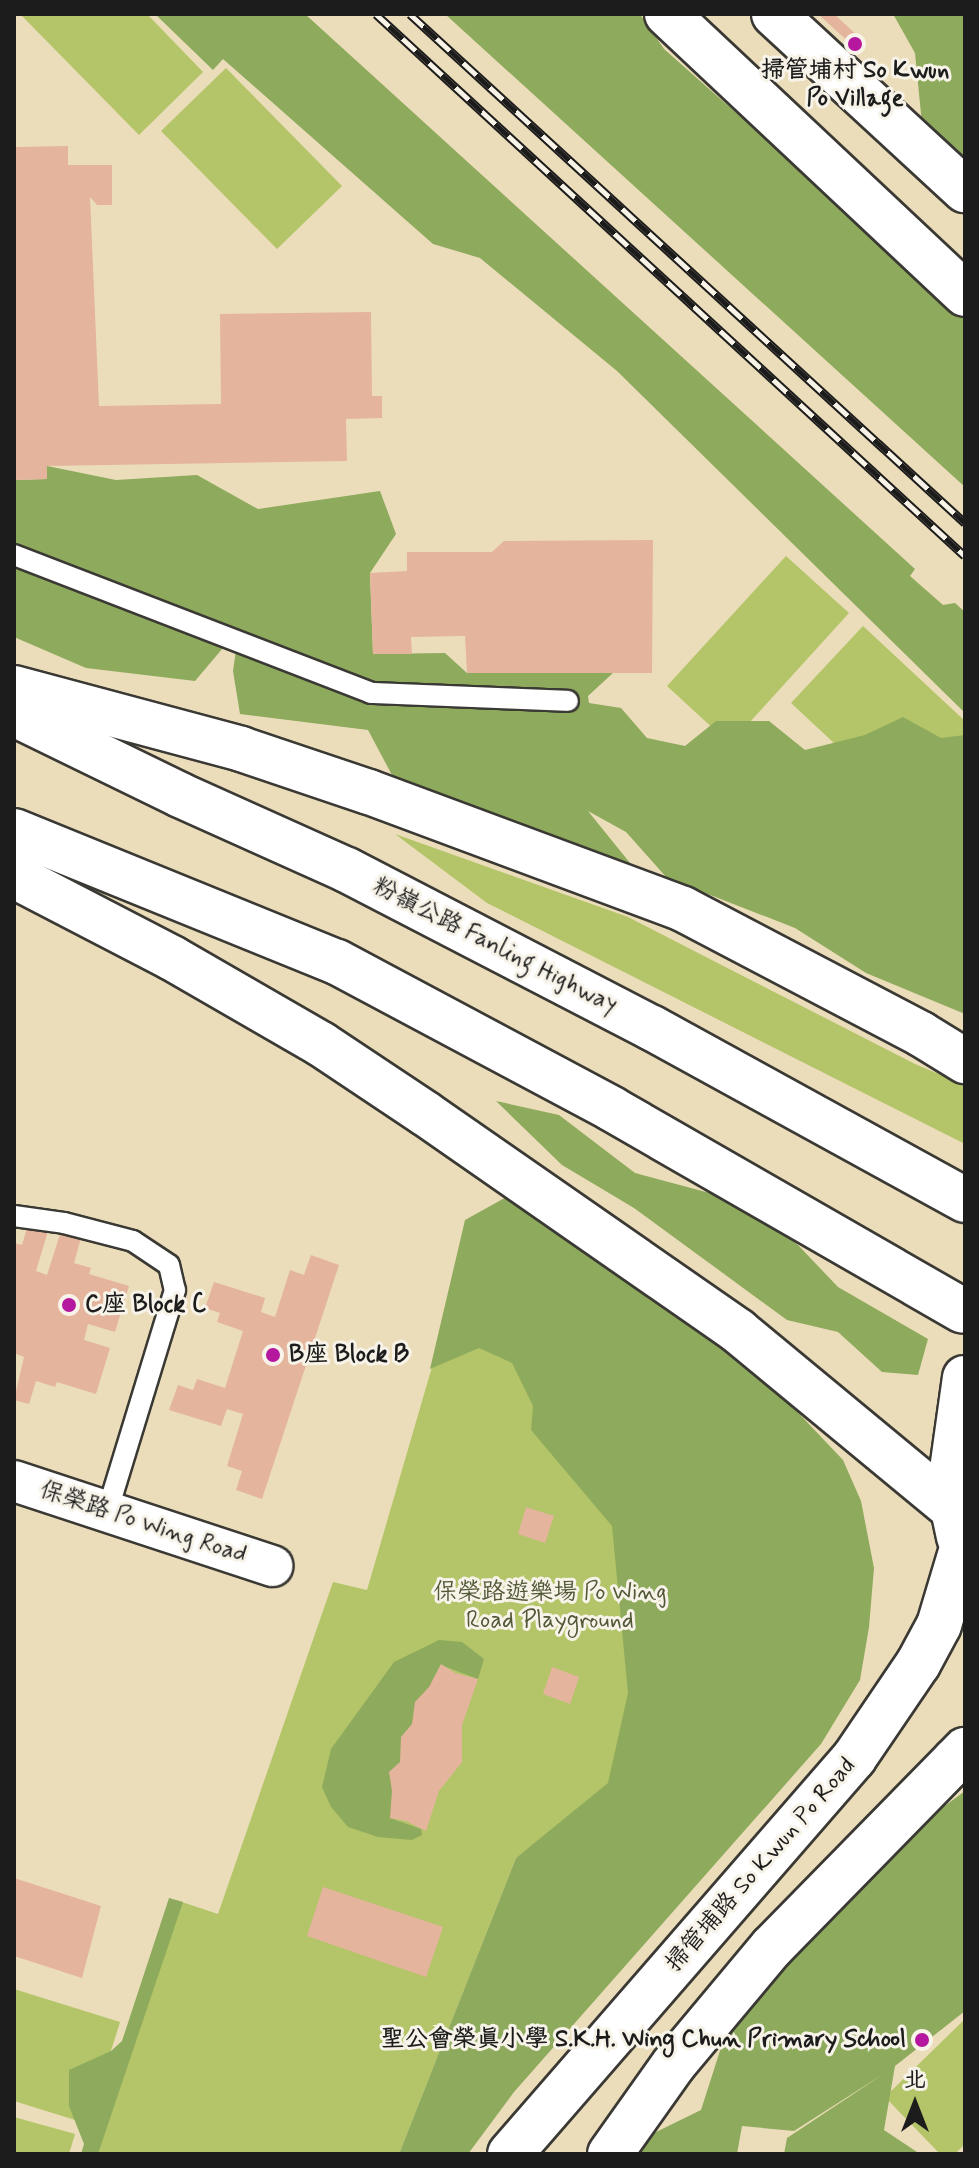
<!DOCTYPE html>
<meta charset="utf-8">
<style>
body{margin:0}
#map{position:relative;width:979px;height:2168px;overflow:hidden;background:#ebddba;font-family:Mynerve,"LXGW WenKai TC",sans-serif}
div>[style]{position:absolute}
.green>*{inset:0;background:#b3c568}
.forest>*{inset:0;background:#8eaa5c}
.building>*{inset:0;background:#e4b49d}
.roads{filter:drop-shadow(2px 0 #3b3934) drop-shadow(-2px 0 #3b3934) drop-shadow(0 2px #3b3934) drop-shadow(0 -2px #3b3934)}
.lane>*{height:20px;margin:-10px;padding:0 10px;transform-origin:10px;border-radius:10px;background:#fff}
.street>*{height:40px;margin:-20px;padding:0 20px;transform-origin:20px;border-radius:20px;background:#fff}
.secondary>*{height:44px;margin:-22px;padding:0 22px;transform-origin:22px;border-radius:22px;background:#fff}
.highway>*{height:44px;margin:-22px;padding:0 22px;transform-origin:22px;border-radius:22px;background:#fff}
.rail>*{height:9px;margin-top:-4.5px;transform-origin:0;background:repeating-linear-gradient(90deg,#f7f3e8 0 18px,#1c1c1c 0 36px);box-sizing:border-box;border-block:2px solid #1c1c1c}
.dots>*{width:22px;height:22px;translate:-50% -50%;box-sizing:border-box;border:4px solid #f7f3e8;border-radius:50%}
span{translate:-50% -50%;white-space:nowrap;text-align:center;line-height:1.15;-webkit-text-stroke:6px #f7f3e8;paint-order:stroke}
.poi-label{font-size:24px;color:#1c1c1c;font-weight:700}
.left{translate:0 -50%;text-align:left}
.right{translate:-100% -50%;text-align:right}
.street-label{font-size:24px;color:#1c1c1c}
.park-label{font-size:24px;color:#515737}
.frame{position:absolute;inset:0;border:16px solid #1c1c1c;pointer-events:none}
.north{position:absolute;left:875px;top:2064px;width:80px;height:80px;-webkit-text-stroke:6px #f7f3e8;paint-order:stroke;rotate:0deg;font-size:22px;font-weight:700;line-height:32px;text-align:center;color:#1c1c1c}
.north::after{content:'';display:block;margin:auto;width:28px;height:36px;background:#1c1c1c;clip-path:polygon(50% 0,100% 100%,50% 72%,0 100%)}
</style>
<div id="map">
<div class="green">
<div style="clip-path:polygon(25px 14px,147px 14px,203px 72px,139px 135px,22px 16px)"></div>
<div style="clip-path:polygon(226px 68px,342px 186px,277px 249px,161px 131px)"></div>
<div style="clip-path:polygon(786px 556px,849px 613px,730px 744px,667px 686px)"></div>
<div style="clip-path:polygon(863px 626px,965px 721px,965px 811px,938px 840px,791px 703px)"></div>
<div style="clip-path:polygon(395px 834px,628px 917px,915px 1064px,965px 1085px,965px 1144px,487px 903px)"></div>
<div style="clip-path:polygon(462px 1264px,779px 1654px,516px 1858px,399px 2154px,94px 2154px,176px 1900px,218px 1914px,333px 1582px,367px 1590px)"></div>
<div style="clip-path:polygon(14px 1989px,120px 2022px,88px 2124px,14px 2101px)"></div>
<div style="clip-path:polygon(965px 2019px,965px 2144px,955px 2154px,940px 2154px,885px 2097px)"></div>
<div style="clip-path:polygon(14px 2117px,75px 2134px,69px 2154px,14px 2154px)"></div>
</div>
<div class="forest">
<div style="clip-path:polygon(155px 14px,305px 14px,915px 569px,910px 576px,943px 605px,955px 603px,965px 612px,965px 713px,617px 371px,480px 258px,433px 244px,223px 59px,213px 70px)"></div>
<div style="clip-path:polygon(445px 14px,640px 14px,664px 49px,786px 157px,875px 227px,965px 318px,965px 487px)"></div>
<div style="clip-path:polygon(893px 14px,965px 14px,965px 177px,923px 134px,915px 53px)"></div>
<div style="clip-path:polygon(47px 466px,116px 480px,197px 475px,258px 509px,380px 491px,396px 534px,370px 573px,373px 654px,445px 653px,467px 673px,613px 673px,588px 696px,589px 703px,621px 708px,647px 738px,685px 746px,716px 721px,769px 721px,805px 750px,865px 735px,903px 717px,941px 738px,965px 735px,965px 1014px,866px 973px,795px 928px,667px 878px,626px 832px,588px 811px,630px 863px,597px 878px,409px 807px,368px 730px,240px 714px,233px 671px,239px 629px,195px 681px,86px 668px,14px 637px,14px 480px,47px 479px)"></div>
<div style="clip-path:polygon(496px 1101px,559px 1115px,635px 1173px,743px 1202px,798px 1245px,838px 1287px,928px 1339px,918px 1375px,882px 1372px,838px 1332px,787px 1320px,634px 1208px,562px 1165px)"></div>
<div style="clip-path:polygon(512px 1194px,683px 1318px,788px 1402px,843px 1460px,861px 1501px,874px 1568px,869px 1627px,860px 1680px,821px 1744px,514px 2092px,468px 2154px,399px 2154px,516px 1858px,608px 1783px,628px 1693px,612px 1526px,531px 1430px,533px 1406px,512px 1363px,479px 1348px,430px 1369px,465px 1220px)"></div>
<div style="clip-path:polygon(439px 1640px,462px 1642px,484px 1659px,478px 1679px,441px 1665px,390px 1818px,421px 1829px,422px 1835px,412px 1840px,378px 1837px,348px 1827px,331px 1807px,322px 1787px,331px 1749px,394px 1662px)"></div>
<div style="clip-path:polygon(896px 1791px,946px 1805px,965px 1791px,965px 2011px,895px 2066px,884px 2130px,920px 2154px,784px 2154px,787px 2138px,885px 2073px,794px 2131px,742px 2126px,737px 2154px,637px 2154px,652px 2134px,701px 2110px,726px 2032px)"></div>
<div style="clip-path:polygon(169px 1898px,183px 1902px,98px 2154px,81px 2154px,84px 2144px,69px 2106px,69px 2070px,111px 2051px,122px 2041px)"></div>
</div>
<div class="building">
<div style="clip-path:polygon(818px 14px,834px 14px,859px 37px,852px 45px)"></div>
<div style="clip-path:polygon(68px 146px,68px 165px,112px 165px,112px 205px,97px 205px,90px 197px,99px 406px,221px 404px,220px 314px,371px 312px,372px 396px,382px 396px,382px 418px,346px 419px,347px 461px,47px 466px,47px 479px,14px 480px,16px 147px)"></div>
<div style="clip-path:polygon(653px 540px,652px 673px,467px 673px,465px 636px,411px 637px,412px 654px,373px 654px,370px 573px,407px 571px,407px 552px,492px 552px,504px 541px)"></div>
<div style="clip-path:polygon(29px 1221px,49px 1228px,36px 1271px,47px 1275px,61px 1231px,81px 1238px,74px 1263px,91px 1268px,89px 1274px,129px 1286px,115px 1332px,88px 1324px,84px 1340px,110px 1348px,96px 1394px,57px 1382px,55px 1387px,36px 1381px,29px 1404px,14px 1400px,24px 1357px,14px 1353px,14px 1243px,22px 1245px)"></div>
<div style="clip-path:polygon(311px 1255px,339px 1265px,262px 1499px,236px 1490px,242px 1471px,227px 1466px,243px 1414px,227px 1409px,221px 1426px,169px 1410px,178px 1385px,193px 1390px,197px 1379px,225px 1388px,243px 1331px,217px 1322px,220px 1313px,205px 1308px,214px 1282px,265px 1298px,261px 1312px,275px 1317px,290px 1270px,304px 1275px)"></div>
<div style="clip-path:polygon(526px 1507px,554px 1516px,545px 1543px,518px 1534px)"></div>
<div style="clip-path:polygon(441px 1664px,455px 1673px,478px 1679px,462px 1725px,462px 1762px,439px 1791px,426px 1831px,406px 1821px,390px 1818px,392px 1791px,389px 1772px,400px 1762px,401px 1737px,412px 1724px,415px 1702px,429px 1687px)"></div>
<div style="clip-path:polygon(552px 1667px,579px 1677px,570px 1704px,543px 1694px)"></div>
<div style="clip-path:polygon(14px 1878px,101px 1906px,82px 1978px,14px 1956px)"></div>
<div style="clip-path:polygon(323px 1887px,443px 1927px,426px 1977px,307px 1936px)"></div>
</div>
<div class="roads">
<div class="lane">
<div style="left:14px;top:555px;width:383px;rotate:21.1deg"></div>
<div style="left:371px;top:693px;width:197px;rotate:2.3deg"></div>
<div style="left:14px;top:1216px;width:50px;rotate:8deg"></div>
<div style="left:64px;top:1223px;width:71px;rotate:14.6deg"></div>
<div style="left:133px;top:1241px;width:43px;rotate:33.7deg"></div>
<div style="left:169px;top:1265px;width:26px;rotate:77deg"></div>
<div style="left:175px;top:1290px;width:232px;rotate:107deg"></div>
</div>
<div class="street">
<div style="left:14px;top:1481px;width:272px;rotate:18.2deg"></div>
</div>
<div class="secondary">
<div style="left:667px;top:14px;width:409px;rotate:43.2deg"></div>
<div style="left:774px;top:14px;width:260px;rotate:42.7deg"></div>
<div style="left:959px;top:1537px;width:29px;rotate:-102deg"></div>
<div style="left:953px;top:1509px;width:39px;rotate:-91deg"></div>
<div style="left:952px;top:1470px;width:93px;rotate:-82deg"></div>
<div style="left:510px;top:2154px;width:525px;rotate:-49.02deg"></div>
<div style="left:854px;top:1758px;width:114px;rotate:-55.8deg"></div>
<div style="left:918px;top:1664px;width:44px;rotate:-61.7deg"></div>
<div style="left:939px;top:1625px;width:84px;rotate:-73.3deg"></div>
<div style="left:610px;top:2154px;width:110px;rotate:-54.6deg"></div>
<div style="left:674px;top:2064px;width:153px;rotate:-50.1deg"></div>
<div style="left:772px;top:1947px;width:276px;rotate:-45.6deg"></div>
</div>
<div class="highway">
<div style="left:14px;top:688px;width:235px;rotate:15deg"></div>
<div style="left:241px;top:749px;width:135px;rotate:18.6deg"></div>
<div style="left:369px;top:792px;width:335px;rotate:20.4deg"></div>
<div style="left:683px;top:909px;width:269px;rotate:27.7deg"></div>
<div style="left:921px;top:1034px;width:52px;rotate:31.5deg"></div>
<div style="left:14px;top:714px;width:185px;rotate:26deg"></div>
<div style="left:180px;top:795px;width:183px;rotate:24.2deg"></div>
<div style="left:347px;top:870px;width:343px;rotate:27.4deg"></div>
<div style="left:652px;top:1028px;width:357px;rotate:28.8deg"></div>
<div style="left:14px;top:831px;width:349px;rotate:22.1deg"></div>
<div style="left:337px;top:962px;width:312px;rotate:28.1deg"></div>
<div style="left:612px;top:1109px;width:404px;rotate:29.9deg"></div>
<div style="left:14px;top:876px;width:178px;rotate:27.4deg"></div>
<div style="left:172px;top:958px;width:172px;rotate:30deg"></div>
<div style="left:321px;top:1044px;width:126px;rotate:33.7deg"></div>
<div style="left:426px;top:1114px;width:380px;rotate:34.8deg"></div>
<div style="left:738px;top:1331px;width:279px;rotate:39.6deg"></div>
<div style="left:955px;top:1760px;width:11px;rotate:-27deg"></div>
</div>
</div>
<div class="rail">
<div style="left:376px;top:14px;width:800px;rotate:42.62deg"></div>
<div style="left:410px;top:14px;width:753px;rotate:42.52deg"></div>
</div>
<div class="dots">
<div style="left:855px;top:44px;background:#b5179e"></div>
<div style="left:69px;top:1305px;background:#b5179e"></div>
<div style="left:273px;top:1355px;background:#b5179e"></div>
<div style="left:922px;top:2040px;background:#b5179e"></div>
</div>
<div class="poi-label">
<span style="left:855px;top:85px">掃管埔村 So Kwun<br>Po Village</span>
<span class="left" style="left:85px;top:1305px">C座 Block C</span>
<span class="left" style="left:289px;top:1355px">B座 Block B</span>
<span class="right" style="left:906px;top:2040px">聖公會榮真小學 S.K.H. Wing Chun Primary School</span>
</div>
<div class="street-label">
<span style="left:495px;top:946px;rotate:27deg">粉嶺公路 Fanling Highway</span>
<span style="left:143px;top:1523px;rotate:18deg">保榮路 Po Wing Road</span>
<span style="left:761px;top:1865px;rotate:-49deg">掃管埔路 So Kwun Po Road</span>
</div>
<div class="park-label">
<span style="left:550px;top:1607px">保榮路遊樂場 Po Wing<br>Road Playground</span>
</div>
<div class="frame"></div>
<div class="north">北</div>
</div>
